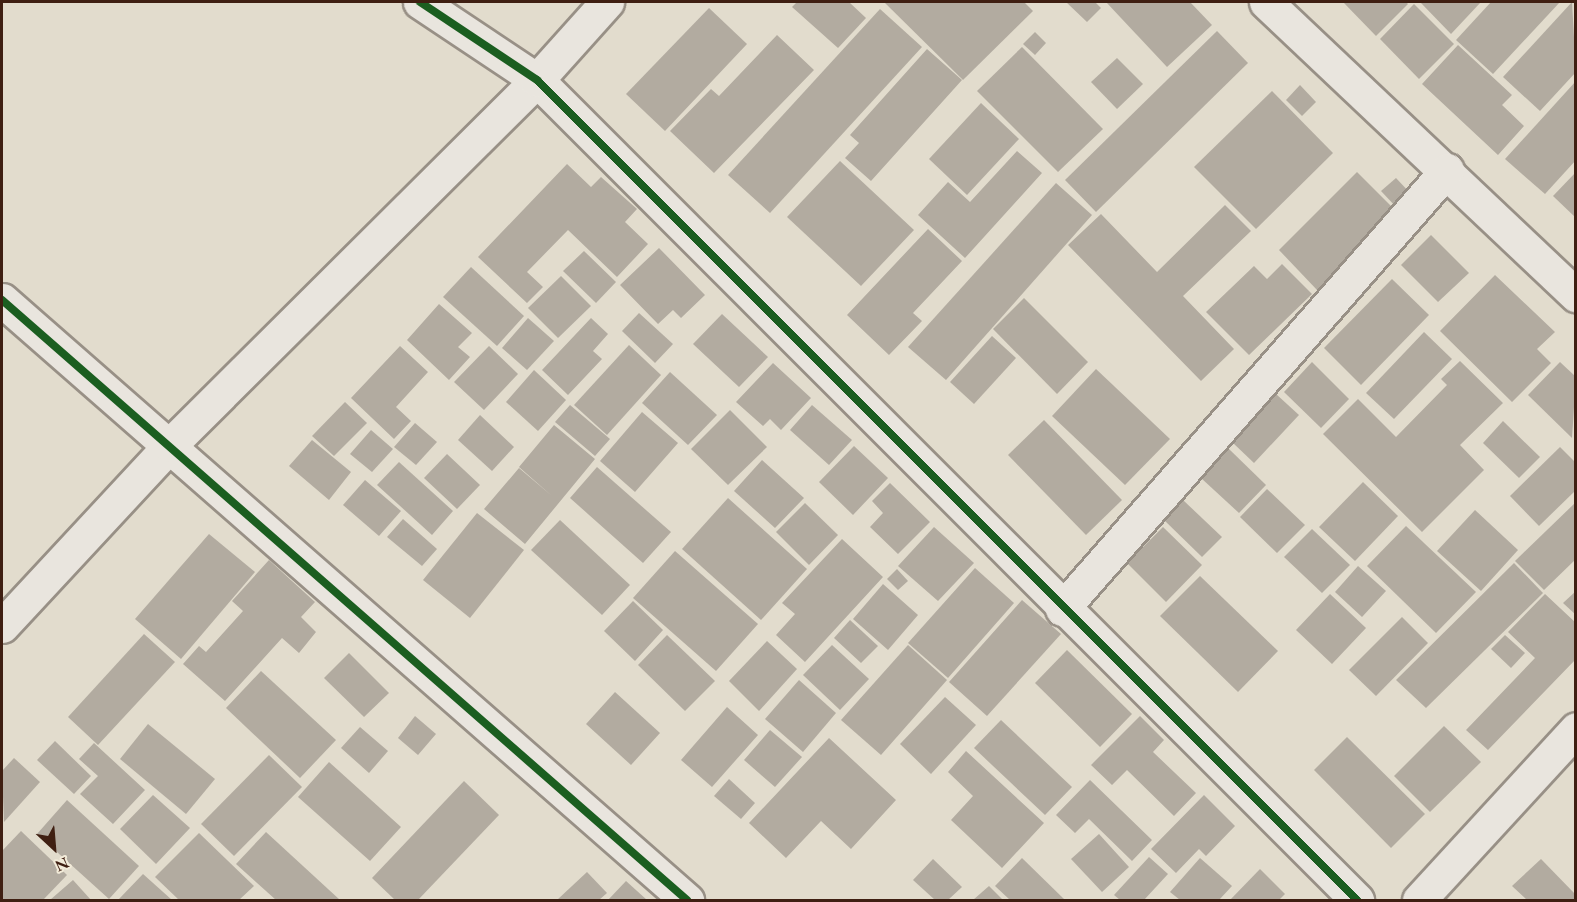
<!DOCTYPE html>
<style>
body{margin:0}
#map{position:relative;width:1577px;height:902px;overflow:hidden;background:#e2dccd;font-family:"EB Garamond",serif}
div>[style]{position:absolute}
.building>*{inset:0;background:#b2aba0}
.roads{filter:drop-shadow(2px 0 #989086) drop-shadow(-2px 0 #989086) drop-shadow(0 2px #989086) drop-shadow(0 -2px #989086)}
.minor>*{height:33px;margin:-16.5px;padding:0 16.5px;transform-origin:16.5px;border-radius:16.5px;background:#e9e5de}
.cycleway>*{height:8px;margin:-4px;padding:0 4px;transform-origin:4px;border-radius:4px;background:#1b5e20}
span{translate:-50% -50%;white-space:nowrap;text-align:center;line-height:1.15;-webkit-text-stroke:5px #f2ebd9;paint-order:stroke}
.frame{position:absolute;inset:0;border:3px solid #3f1f12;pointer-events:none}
.north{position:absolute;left:24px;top:818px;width:60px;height:60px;-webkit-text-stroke:4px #f2ebd9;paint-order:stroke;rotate:154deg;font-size:16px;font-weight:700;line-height:24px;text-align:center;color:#3f1f12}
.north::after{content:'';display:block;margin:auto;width:21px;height:27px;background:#3f1f12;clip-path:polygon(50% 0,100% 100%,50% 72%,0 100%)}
</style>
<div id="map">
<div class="building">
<div style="clip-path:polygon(797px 2px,849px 2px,866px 18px,838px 48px,792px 7px)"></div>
<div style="clip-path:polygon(884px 2px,1024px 2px,1033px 11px,963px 80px)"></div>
<div style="clip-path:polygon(1066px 2px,1095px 2px,1101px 8px,1087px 22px)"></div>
<div style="clip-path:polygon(1106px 2px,1190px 2px,1212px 25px,1167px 67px)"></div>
<div style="clip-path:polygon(1343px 2px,1406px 2px,1408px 4px,1376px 36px)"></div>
<div style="clip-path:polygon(1420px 2px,1481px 2px,1451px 34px)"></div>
<div style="clip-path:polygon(1491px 2px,1560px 2px,1493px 74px,1456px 40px)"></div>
<div style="clip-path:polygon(1572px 2px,1576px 72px,1540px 111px,1503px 77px)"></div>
<div style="clip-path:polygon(1414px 4px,1454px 44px,1419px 79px,1380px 39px)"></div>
<div style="clip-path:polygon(709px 8px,747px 44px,665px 131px,626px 94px)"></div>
<div style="clip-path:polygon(880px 9px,922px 47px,770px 213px,728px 175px)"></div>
<div style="clip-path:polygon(1217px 31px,1248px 63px,1096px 212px,1065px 180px)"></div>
<div style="clip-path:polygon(1035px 32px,1046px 43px,1035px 55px,1023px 44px)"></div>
<div style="clip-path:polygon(777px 35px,814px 70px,714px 173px,670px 131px,711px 89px,719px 96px)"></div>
<div style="clip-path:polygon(1458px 45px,1512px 95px,1502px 105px,1524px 126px,1498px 155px,1422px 84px)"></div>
<div style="clip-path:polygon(1022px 47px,1103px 129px,1058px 172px,977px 91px)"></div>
<div style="clip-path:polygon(927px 49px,962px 80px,871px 181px,845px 158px,859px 143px,850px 135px)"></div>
<div style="clip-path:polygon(1117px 58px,1143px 84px,1117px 109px,1091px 82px)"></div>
<div style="clip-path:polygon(1576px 81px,1576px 160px,1545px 194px,1505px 159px)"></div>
<div style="clip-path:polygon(1300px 85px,1316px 102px,1302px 116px,1286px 100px)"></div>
<div style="clip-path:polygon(1272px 91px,1333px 153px,1256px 229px,1194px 167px)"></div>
<div style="clip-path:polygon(981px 103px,1019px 139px,967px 195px,929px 159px)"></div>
<div style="clip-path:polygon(1017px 151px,1042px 173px,965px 258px,918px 215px,948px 182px,970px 202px)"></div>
<div style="clip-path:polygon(840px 161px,914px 230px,861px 286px,787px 217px)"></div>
<div style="clip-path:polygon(567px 164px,591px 187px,601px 177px,637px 209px,625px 222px,648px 244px,617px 277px,568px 230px,527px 272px,543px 287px,527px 303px,478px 257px)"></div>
<div style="clip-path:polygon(1357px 172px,1397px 212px,1318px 291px,1279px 250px)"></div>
<div style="clip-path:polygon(1576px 172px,1576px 218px,1553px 196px)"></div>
<div style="clip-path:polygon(1396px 178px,1411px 194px,1397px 208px,1381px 191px)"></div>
<div style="clip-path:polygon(1056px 183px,1092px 215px,946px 380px,908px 347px)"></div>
<div style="clip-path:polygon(1225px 205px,1251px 231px,1183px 296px,1234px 349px,1201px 381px,1068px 245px,1101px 214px,1157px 272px)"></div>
<div style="clip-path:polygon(928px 229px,962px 261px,913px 313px,922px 321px,889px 355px,847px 315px)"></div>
<div style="clip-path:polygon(1431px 235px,1469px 273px,1438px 302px,1401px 265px)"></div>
<div style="clip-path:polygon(659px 248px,705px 295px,681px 318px,673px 310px,658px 324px,620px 285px)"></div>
<div style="clip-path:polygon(584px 251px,616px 282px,596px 303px,563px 271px)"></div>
<div style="clip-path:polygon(1282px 264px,1312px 294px,1249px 355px,1206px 312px,1254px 266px,1267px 279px)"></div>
<div style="clip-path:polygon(471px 267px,524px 316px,497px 346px,443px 297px)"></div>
<div style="clip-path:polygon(1495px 275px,1555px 332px,1537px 349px,1551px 363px,1512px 402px,1440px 331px)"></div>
<div style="clip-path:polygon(561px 276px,591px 306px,558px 338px,528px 308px)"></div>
<div style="clip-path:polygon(1392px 279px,1429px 315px,1361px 385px,1324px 348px)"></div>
<div style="clip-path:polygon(1024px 298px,1088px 362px,1057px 394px,993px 329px)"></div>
<div style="clip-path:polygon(439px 304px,472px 333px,458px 347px,470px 357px,449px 380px,407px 340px)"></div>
<div style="clip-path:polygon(639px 313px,673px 344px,655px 363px,622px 331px)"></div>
<div style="clip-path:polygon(722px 314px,768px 357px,739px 387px,693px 344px)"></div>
<div style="clip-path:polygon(528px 318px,554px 341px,527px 370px,502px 348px)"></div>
<div style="clip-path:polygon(591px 318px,608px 334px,593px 351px,602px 359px,568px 395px,542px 370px)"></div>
<div style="clip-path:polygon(1424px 332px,1452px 359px,1394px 419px,1366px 393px)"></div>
<div style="clip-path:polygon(992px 336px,1016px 358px,974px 404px,950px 382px)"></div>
<div style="clip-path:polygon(629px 345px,661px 375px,607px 435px,574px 405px)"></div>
<div style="clip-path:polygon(400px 346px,428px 372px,396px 407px,411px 421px,394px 439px,351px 398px)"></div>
<div style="clip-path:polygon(489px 346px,518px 374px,484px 410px,454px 382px)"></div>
<div style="clip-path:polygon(1460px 361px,1503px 403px,1460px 445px,1484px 470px,1422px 532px,1323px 434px,1358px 399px,1396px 437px,1447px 385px,1441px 379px)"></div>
<div style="clip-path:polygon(1312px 362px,1349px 399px,1321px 428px,1284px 392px)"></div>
<div style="clip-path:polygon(1560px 362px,1576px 377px,1572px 438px,1528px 395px)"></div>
<div style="clip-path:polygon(773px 363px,811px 398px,781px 430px,770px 419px,763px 426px,736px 402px)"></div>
<div style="clip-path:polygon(1096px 369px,1170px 439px,1125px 485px,1052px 416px)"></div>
<div style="clip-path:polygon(534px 370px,566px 400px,538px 431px,506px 402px)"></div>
<div style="clip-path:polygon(670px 372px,717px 415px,688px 445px,642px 403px)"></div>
<div style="clip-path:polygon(1276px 394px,1299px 415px,1254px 463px,1232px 442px)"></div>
<div style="clip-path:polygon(345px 402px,367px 423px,334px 456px,312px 436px)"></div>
<div style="clip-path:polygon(570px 405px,610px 439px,595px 456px,555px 422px)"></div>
<div style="clip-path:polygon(812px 405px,852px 440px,829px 465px,790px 430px)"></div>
<div style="clip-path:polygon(730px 410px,767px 447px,728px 485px,691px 449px)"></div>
<div style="clip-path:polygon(642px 412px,678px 443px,635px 492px,600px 461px)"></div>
<div style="clip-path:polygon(480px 415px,514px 447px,492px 471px,458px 440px)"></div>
<div style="clip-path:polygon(1044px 420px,1122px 500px,1086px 535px,1008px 455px)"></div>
<div style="clip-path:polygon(1503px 421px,1540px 457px,1519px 478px,1483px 443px)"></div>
<div style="clip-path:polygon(415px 423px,437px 442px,416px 465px,394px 447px)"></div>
<div style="clip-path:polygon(554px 425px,595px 459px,525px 544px,484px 509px,519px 468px,552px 496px,519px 467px)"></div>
<div style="clip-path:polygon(371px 430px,393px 449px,372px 472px,350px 454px)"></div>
<div style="clip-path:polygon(312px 440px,351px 472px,329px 500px,289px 466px)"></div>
<div style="clip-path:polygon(854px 446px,888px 478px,853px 515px,819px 482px)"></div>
<div style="clip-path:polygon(1560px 447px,1576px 463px,1576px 490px,1539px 526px,1510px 496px)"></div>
<div style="clip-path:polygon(1229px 449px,1266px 485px,1239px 513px,1201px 478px)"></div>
<div style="clip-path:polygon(447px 454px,480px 485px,457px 509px,424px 478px)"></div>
<div style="clip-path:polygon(762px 460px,804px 498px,775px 528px,734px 491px)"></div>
<div style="clip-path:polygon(399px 462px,453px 511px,432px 535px,377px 485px)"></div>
<div style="clip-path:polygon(597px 467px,671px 532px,643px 563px,570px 498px)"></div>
<div style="clip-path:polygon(365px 480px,401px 511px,379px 536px,343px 505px)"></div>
<div style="clip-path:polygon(1363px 482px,1398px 516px,1355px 561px,1319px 527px)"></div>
<div style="clip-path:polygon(890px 483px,930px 522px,898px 554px,870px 527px,883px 513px,872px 501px)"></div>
<div style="clip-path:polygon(1267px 489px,1305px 525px,1277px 553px,1240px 517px)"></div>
<div style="clip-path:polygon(728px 498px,807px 569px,761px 620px,682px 549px)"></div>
<div style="clip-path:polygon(1183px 500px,1222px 537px,1202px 557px,1164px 520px)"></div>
<div style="clip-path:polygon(1576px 502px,1576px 559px,1544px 590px,1515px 561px)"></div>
<div style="clip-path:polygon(805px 503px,838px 535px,809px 565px,776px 532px)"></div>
<div style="clip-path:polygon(1475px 510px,1518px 550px,1481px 591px,1437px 551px)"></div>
<div style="clip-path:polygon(477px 513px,524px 550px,470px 618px,423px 580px)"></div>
<div style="clip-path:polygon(403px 519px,437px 549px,422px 566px,387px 537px)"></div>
<div style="clip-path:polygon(560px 520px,630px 585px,602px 615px,531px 550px)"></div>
<div style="clip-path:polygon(1406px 526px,1476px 592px,1436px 633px,1367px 566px)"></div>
<div style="clip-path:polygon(934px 527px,974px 563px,938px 601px,898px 566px)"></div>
<div style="clip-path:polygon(1163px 527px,1202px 565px,1166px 602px,1127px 563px)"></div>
<div style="clip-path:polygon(1312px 529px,1350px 565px,1322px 593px,1284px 557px)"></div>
<div style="clip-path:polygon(209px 534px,255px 572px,181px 659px,135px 619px)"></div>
<div style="clip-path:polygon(842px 539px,883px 577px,805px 662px,776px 635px,795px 614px,782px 603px)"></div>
<div style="clip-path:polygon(675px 551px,758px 624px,716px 671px,633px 598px)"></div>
<div style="clip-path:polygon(269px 560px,315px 602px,301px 617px,316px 632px,299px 653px,282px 638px,225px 701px,183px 664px,199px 646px,206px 652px,243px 611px,232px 601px)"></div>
<div style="clip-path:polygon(1514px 563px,1543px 593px,1426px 708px,1396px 680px)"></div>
<div style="clip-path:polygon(1358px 566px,1386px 591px,1362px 617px,1335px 592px)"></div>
<div style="clip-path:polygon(975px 568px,1014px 603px,948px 678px,908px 643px)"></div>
<div style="clip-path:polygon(897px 569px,908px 581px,898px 590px,887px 579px)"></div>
<div style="clip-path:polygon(1200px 576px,1278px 651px,1238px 692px,1160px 616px)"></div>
<div style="clip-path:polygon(883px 584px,918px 615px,888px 650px,853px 619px)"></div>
<div style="clip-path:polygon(1576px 591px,1576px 615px,1563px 603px)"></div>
<div style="clip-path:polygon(1330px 594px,1366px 628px,1332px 664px,1296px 630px)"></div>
<div style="clip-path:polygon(1545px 594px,1576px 623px,1576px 659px,1488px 750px,1466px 730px,1535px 658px,1508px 632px)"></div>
<div style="clip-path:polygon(1022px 600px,1061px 634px,987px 716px,949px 682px)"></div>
<div style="clip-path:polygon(633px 601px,663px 630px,635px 661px,604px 631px)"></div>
<div style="clip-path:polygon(1402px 617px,1428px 643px,1376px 696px,1349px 670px)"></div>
<div style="clip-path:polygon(850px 620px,878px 646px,861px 663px,834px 638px)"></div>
<div style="clip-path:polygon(144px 634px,175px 662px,98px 745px,68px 717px)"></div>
<div style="clip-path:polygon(667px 635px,715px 681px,685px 711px,638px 665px)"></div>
<div style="clip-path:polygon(1505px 635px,1525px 653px,1511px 668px,1491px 649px)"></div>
<div style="clip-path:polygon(767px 641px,797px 669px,759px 711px,729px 681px)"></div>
<div style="clip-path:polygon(832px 645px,869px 679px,840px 710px,803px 675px)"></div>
<div style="clip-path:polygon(908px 645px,947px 680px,881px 755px,841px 720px)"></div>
<div style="clip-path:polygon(1067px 650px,1132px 714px,1100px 747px,1035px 683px)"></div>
<div style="clip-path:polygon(349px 653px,389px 693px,364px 717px,324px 678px)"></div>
<div style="clip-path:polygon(261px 671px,336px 740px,300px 778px,226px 708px)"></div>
<div style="clip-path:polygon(799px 680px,836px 713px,803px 752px,765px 719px)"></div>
<div style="clip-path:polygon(615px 692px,660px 733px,631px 765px,586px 724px)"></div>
<div style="clip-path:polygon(945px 697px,976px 725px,931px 774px,900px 744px)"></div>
<div style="clip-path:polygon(727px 707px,758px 735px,712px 787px,681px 760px)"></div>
<div style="clip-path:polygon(415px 716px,436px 734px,418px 755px,398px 738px)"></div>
<div style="clip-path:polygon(1140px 716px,1164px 740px,1153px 752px,1196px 793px,1174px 816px,1127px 770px,1112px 785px,1091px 765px)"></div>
<div style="clip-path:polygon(1001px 720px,1072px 787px,1045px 815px,974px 748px)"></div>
<div style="clip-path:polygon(148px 724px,215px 779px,186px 814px,120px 759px)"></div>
<div style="clip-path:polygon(1444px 726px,1481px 762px,1430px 812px,1394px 776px)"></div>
<div style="clip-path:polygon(360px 727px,388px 751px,369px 773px,341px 748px)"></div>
<div style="clip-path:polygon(770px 730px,802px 757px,775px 787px,744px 760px)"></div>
<div style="clip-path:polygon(1347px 737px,1425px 814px,1391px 848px,1314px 770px)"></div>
<div style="clip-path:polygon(829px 738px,896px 800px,851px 849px,821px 821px,786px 858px,749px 823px)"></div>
<div style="clip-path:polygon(55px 741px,91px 776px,74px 794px,37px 760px)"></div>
<div style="clip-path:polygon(94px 743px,145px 790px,113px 824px,80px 794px,98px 776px,79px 759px)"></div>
<div style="clip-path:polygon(966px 751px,1044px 823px,1002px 868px,951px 820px,973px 796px,948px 772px)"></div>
<div style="clip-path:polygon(269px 755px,302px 787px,234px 856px,201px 824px)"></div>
<div style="clip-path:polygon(14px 758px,40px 782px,4px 822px,2px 771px)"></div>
<div style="clip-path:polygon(329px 762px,401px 827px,370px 861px,298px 797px)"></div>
<div style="clip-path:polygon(729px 779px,755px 803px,741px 819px,714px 796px)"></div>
<div style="clip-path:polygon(1090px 780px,1152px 840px,1132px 861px,1089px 819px,1075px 833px,1056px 815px)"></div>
<div style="clip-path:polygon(464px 781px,499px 815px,418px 900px,395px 900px,372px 878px)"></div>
<div style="clip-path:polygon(153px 795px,190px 828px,156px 864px,120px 829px)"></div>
<div style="clip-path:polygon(1204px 795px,1235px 826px,1206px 856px,1199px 849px,1176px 873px,1151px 849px)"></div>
<div style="clip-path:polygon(67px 800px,139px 866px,109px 899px,37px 834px)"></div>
<div style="clip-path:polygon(21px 831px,67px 875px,43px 900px,2px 900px,2px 851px)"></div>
<div style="clip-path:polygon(266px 832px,340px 900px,276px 900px,236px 864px)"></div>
<div style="clip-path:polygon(199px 833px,254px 886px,239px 900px,179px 900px,155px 877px)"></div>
<div style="clip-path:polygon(1099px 834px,1129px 867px,1102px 892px,1071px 859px)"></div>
<div style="clip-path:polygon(1149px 857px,1168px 874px,1144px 900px,1120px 900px,1114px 895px)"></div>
<div style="clip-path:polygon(1022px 858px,1065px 900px,1010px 900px,995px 886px)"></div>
<div style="clip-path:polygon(1200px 858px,1232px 886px,1219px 900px,1180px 900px,1170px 892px)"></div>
<div style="clip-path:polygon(933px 859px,962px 887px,948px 900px,935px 900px,913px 880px)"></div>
<div style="clip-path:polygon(1541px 859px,1576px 895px,1576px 900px,1527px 900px,1512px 886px)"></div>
<div style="clip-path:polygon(1260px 869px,1285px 894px,1279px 900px,1230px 900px)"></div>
<div style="clip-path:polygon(587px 872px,607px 893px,599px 900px,557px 900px)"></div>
<div style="clip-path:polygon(143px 874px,172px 900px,118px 900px)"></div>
<div style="clip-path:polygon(73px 880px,91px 900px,50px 900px)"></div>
<div style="clip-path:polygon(626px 881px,647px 900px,608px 900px)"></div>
<div style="clip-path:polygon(989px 886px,1003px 900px,973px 900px)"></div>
</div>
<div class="roads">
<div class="minor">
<div style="left:420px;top:2px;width:141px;rotate:33.7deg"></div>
<div style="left:537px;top:80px;width:1160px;rotate:45deg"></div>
<div style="left:1266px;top:2px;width:427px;rotate:43.4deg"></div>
<div style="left:2px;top:300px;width:911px;rotate:41.22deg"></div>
<div style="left:1062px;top:609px;width:584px;rotate:-48.75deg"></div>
<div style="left:2px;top:626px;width:247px;rotate:-47.1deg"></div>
<div style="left:170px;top:445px;width:518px;rotate:-44.84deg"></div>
<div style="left:537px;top:80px;width:105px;rotate:-48.1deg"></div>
<div style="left:1419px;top:900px;width:232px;rotate:-47.4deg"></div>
</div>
</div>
<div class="cycleway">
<div style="left:420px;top:2px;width:141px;rotate:33.7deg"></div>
<div style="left:537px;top:80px;width:1160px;rotate:45deg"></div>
<div style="left:2px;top:300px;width:911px;rotate:41.22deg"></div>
</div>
<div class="frame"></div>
<div class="north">N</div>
</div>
